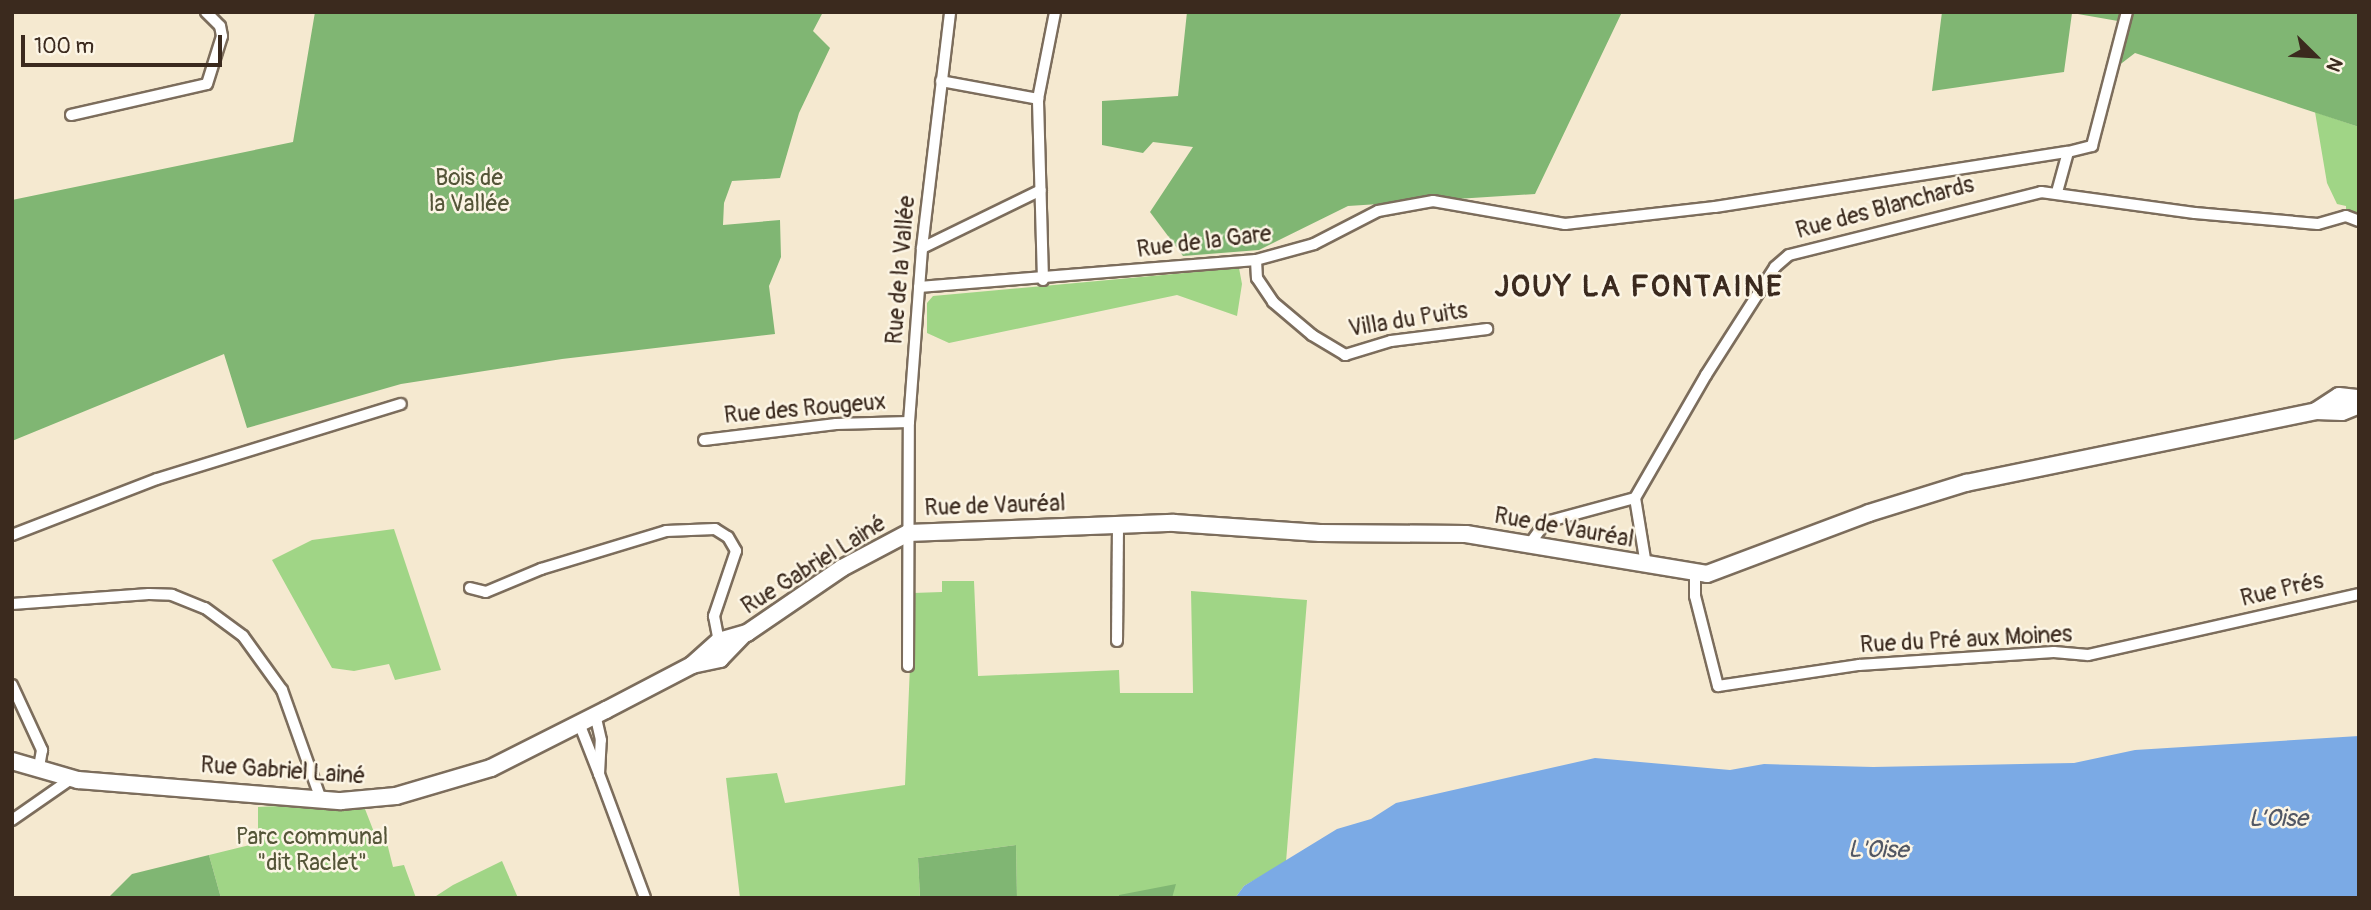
<!DOCTYPE html>
<meta charset="utf-8">
<style>
body{margin:0}
#map{position:relative;width:2371px;height:910px;overflow:hidden;background:#f5e9d0;font-family:Pangolin,sans-serif}
div>[style]{position:absolute}
.green>*{inset:0;background:#a0d586}
.forest>*{inset:0;background:#80b673}
.water>*{inset:0;background:#7baae5}
.roads{filter:drop-shadow(2px 0 #7c6d5c) drop-shadow(-2px 0 #7c6d5c) drop-shadow(0 2px #7c6d5c) drop-shadow(0 -2px #7c6d5c)}
.street>*{height:10px;margin:-5px;padding:0 5px;transform-origin:5px;border-radius:5px;background:#fff}
.secondary>*{height:16px;margin:-8px;padding:0 8px;transform-origin:8px;border-radius:8px;background:#fff}
span{translate:-50% -50%;white-space:nowrap;text-align:center;line-height:1.15;-webkit-text-stroke:5px #fcf5e5;paint-order:stroke}
.park-label{font-size:23px;color:#545538}
.street-label{font-size:23px;color:#3b2a1e}
.water-label{font-size:24px;color:#515764;font-style:italic}
.district-label{font-size:30px;color:#3b2a1e;font-weight:700;letter-spacing:2px}
.frame{position:absolute;inset:0;border:14px solid #3b2a1e;pointer-events:none}
.north{position:absolute;left:2280px;top:21px;width:70px;height:70px;-webkit-text-stroke:5px #fcf5e5;paint-order:stroke;rotate:114deg;font-size:19px;font-weight:700;line-height:28px;text-align:center;color:#3b2a1e}
.north::after{content:'';display:block;margin:auto;width:24px;height:32px;background:#3b2a1e;clip-path:polygon(50% 0,100% 100%,50% 72%,0 100%)}
.scale{position:absolute;left:21px;top:35px;width:201px;height:32px;box-sizing:border-box;border:4px solid #3b2a1e;border-top:0;padding-left:9px;font-size:21px;line-height:24px;white-space:nowrap;color:#3b2a1e;-webkit-text-stroke:5px #fcf5e5;paint-order:stroke}
</style>
<div id="map">
<div class="green">
<div style="clip-path:polygon(2315px 112px,2359px 127px,2359px 222px,2346px 216px,2346px 206px,2337px 204px,2327px 183px)"></div>
<div style="clip-path:polygon(1239px 268px,1242px 284px,1237px 316px,1177px 295px,949px 343px,927px 333px,927px 303px,933px 296px)"></div>
<div style="clip-path:polygon(394px 529px,441px 670px,395px 680px,389px 664px,354px 671px,332px 668px,272px 560px,312px 540px)"></div>
<div style="clip-path:polygon(942px 581px,974px 581px,978px 676px,1119px 670px,1120px 693px,1193px 693px,1191px 591px,1307px 600px,1286px 862px,1244px 886px,1235px 898px,1017px 898px,1016px 845px,918px 858px,920px 898px,740px 898px,726px 778px,777px 773px,785px 803px,905px 785px,913px 593px,942px 592px)"></div>
<div style="clip-path:polygon(326px 804px,365px 809px,379px 845px,387px 843px,393px 867px,404px 865px,416px 898px,221px 898px,209px 855px,258px 843px,258px 807px)"></div>
<div style="clip-path:polygon(502px 861px,518px 898px,433px 898px,453px 885px)"></div>
</div>
<div class="forest">
<div style="clip-path:polygon(315px 12px,823px 12px,813px 31px,830px 48px,799px 113px,780px 178px,732px 181px,724px 203px,723px 225px,780px 220px,781px 257px,769px 286px,775px 334px,562px 359px,401px 384px,247px 428px,224px 354px,12px 441px,12px 200px,293px 142px)"></div>
<div style="clip-path:polygon(1187px 12px,1622px 12px,1535px 194px,1348px 206px,1259px 250px,1183px 256px,1150px 212px,1193px 147px,1153px 142px,1143px 153px,1102px 145px,1102px 101px,1178px 96px)"></div>
<div style="clip-path:polygon(1942px 12px,2359px 12px,2359px 127px,2135px 53px,2105px 76px,2118px 21px,2072px 13px,2064px 72px,1932px 91px)"></div>
<div style="clip-path:polygon(1016px 845px,1017px 898px,920px 898px,918px 858px)"></div>
<div style="clip-path:polygon(209px 855px,221px 898px,108px 898px,132px 874px)"></div>
<div style="clip-path:polygon(1176px 884px,1172px 898px,1119px 898px,1119px 895px)"></div>
</div>
<div class="water">
<div style="clip-path:polygon(2359px 736px,2359px 898px,1235px 898px,1244px 886px,1337px 829px,1371px 819px,1396px 803px,1595px 758px,1730px 770px,1764px 764px,1873px 767px,2074px 763px,2135px 750px)"></div>
</div>
<div class="roads">
<div class="street">
<div style="left:941px;top:81px;width:99px;rotate:10.5deg"></div>
<div style="left:71px;top:115px;width:139px;rotate:-12.8deg"></div>
<div style="left:207px;top:84px;width:50px;rotate:-72.6deg"></div>
<div style="left:222px;top:36px;width:10px;rotate:-101deg"></div>
<div style="left:220px;top:26px;width:20px;rotate:-135deg"></div>
<div style="left:2057px;top:192px;width:41px;rotate:-74.6deg"></div>
<div style="left:922px;top:248px;width:132px;rotate:-26deg"></div>
<div style="left:1256px;top:260px;width:18px;rotate:87deg"></div>
<div style="left:1257px;top:278px;width:29px;rotate:56deg"></div>
<div style="left:1273px;top:302px;width:51px;rotate:40.2deg"></div>
<div style="left:1312px;top:335px;width:39px;rotate:31deg"></div>
<div style="left:1345px;top:355px;width:48px;rotate:-16.9deg"></div>
<div style="left:1391px;top:341px;width:97px;rotate:-7.1deg"></div>
<div style="left:1043px;top:280px;width:181px;rotate:-91.6deg"></div>
<div style="left:1038px;top:99px;width:89px;rotate:-78.9deg"></div>
<div style="left:919px;top:287px;width:338px;rotate:-4.6deg"></div>
<div style="left:1256px;top:260px;width:60px;rotate:-15.4deg"></div>
<div style="left:1314px;top:244px;width:72px;rotate:-27.3deg"></div>
<div style="left:1378px;top:211px;width:56px;rotate:-10.3deg"></div>
<div style="left:1433px;top:201px;width:134px;rotate:9.9deg"></div>
<div style="left:1565px;top:224px;width:151px;rotate:-6.5deg"></div>
<div style="left:1715px;top:207px;width:357px;rotate:-8.9deg"></div>
<div style="left:2068px;top:152px;width:25px;rotate:-14deg"></div>
<div style="left:2092px;top:146px;width:138px;rotate:-75.4deg"></div>
<div style="left:704px;top:440px;width:133px;rotate:-6.9deg"></div>
<div style="left:836px;top:424px;width:73px;rotate:-1.6deg"></div>
<div style="left:12px;top:535px;width:155px;rotate:-21.1deg"></div>
<div style="left:157px;top:479px;width:255px;rotate:-17.1deg"></div>
<div style="left:1529px;top:545px;width:29px;rotate:-54deg"></div>
<div style="left:1546px;top:522px;width:92px;rotate:-15.1deg"></div>
<div style="left:1646px;top:565px;width:68px;rotate:-99.3deg"></div>
<div style="left:1635px;top:498px;width:142px;rotate:-60deg"></div>
<div style="left:1706px;top:375px;width:128px;rotate:-57.4deg"></div>
<div style="left:1775px;top:267px;width:18px;rotate:-41deg"></div>
<div style="left:1789px;top:255px;width:260px;rotate:-14deg"></div>
<div style="left:2041px;top:192px;width:155px;rotate:7.8deg"></div>
<div style="left:2195px;top:213px;width:123px;rotate:5.1deg"></div>
<div style="left:2318px;top:224px;width:29px;rotate:-16deg"></div>
<div style="left:2346px;top:216px;width:14px;rotate:21deg"></div>
<div style="left:1695px;top:575px;width:21px;rotate:90deg"></div>
<div style="left:1695px;top:596px;width:93px;rotate:75.7deg"></div>
<div style="left:1718px;top:686px;width:143px;rotate:-8.5deg"></div>
<div style="left:1859px;top:665px;width:195px;rotate:-3.8deg"></div>
<div style="left:2054px;top:652px;width:34px;rotate:5deg"></div>
<div style="left:2088px;top:655px;width:278px;rotate:-12.7deg"></div>
<div style="left:470px;top:588px;width:16px;rotate:14deg"></div>
<div style="left:486px;top:592px;width:60px;rotate:-22.7deg"></div>
<div style="left:541px;top:569px;width:131px;rotate:-16.9deg"></div>
<div style="left:666px;top:531px;width:49px;rotate:-2.3deg"></div>
<div style="left:715px;top:529px;width:15px;rotate:32deg"></div>
<div style="left:728px;top:537px;width:16px;rotate:60deg"></div>
<div style="left:736px;top:551px;width:69px;rotate:108.7deg"></div>
<div style="left:714px;top:616px;width:25px;rotate:79deg"></div>
<div style="left:12px;top:604px;width:137px;rotate:-4.2deg"></div>
<div style="left:149px;top:594px;width:23px;rotate:2deg"></div>
<div style="left:172px;top:595px;width:35px;rotate:22deg"></div>
<div style="left:205px;top:608px;width:47px;rotate:36.4deg"></div>
<div style="left:243px;top:636px;width:67px;rotate:54.2deg"></div>
<div style="left:282px;top:690px;width:114px;rotate:70.4deg"></div>
<div style="left:1117px;top:641px;width:117px;rotate:-89.5deg"></div>
<div style="left:908px;top:666px;width:244px;rotate:-89.8deg"></div>
<div style="left:909px;top:422px;width:174px;rotate:-85.7deg"></div>
<div style="left:922px;top:248px;width:238px;rotate:-83.2deg"></div>
<div style="left:12px;top:685px;width:72px;rotate:65.2deg"></div>
<div style="left:42px;top:750px;width:17px;rotate:100deg"></div>
<div style="left:579px;top:723px;width:55px;rotate:68.6deg"></div>
<div style="left:599px;top:774px;width:34px;rotate:-87deg"></div>
<div style="left:601px;top:740px;width:26px;rotate:-103deg"></div>
<div style="left:599px;top:774px;width:132px;rotate:69.6deg"></div>
<div style="left:12px;top:820px;width:72px;rotate:-34.8deg"></div>
</div>
<div class="secondary">
<div style="left:2316px;top:411px;width:27px;rotate:-33deg"></div>
<div style="left:2339px;top:396px;width:20px;rotate:6deg"></div>
<div style="left:692px;top:665px;width:29px;rotate:-12deg"></div>
<div style="left:720px;top:659px;width:33px;rotate:-46deg"></div>
<div style="left:12px;top:761px;width:69px;rotate:16.1deg"></div>
<div style="left:78px;top:780px;width:264px;rotate:4.6deg"></div>
<div style="left:341px;top:801px;width:55px;rotate:-5.2deg"></div>
<div style="left:396px;top:796px;width:99px;rotate:-16.4deg"></div>
<div style="left:491px;top:768px;width:129px;rotate:-26.8deg"></div>
<div style="left:606px;top:710px;width:97px;rotate:-27.6deg"></div>
<div style="left:692px;top:665px;width:36px;rotate:-42deg"></div>
<div style="left:719px;top:641px;width:29px;rotate:-16deg"></div>
<div style="left:747px;top:633px;width:115px;rotate:-34.4deg"></div>
<div style="left:842px;top:568px;width:75px;rotate:-27.9deg"></div>
<div style="left:908px;top:533px;width:266px;rotate:-2.2deg"></div>
<div style="left:1174px;top:523px;width:146px;rotate:3.9deg"></div>
<div style="left:1320px;top:533px;width:146px;rotate:0.4deg"></div>
<div style="left:1466px;top:534px;width:244px;rotate:9.4deg"></div>
<div style="left:1707px;top:574px;width:173px;rotate:-20.6deg"></div>
<div style="left:1869px;top:513px;width:102px;rotate:-17.2deg"></div>
<div style="left:1966px;top:483px;width:357px;rotate:-11.6deg"></div>
<div style="left:2316px;top:411px;width:26px;rotate:2deg"></div>
<div style="left:2342px;top:412px;width:18px;rotate:-22deg"></div>
</div>
</div>
<div class="park-label">
<span style="left:469px;top:191px">Bois de<br>la Vallée</span>
<span style="left:312px;top:850px">Parc communal<br>"dit Raclet"</span>
</div>
<div class="street-label">
<span style="left:1885px;top:208px;rotate:-15deg">Rue des Blanchards</span>
<span style="left:1204px;top:242px;rotate:-7deg">Rue de la Gare</span>
<span style="left:901px;top:270px;rotate:-85deg">Rue de la Vallée</span>
<span style="left:1408px;top:320px;rotate:-9deg">Villa du Puits</span>
<span style="left:805px;top:409px;rotate:-5deg">Rue des Rougeux</span>
<span style="left:995px;top:506px;rotate:-2deg">Rue de Vauréal</span>
<span style="left:1564px;top:528px;rotate:10deg">Rue de Vauréal</span>
<span style="left:814px;top:565px;rotate:-32deg">Rue Gabriel Lainé</span>
<span style="left:2282px;top:590px;rotate:-13deg">Rue Prés</span>
<span style="left:1966px;top:640px;rotate:-3deg">Rue du Pré aux Moines</span>
<span style="left:283px;top:771px;rotate:4deg">Rue Gabriel Lainé</span>
</div>
<div class="water-label">
<span style="left:2278px;top:819px">L’Oise</span>
<span style="left:1878px;top:850px;rotate:1deg">L'Oise</span>
</div>
<div class="district-label">
<span style="left:1639px;top:287px">JOUY LA FONTAINE</span>
</div>
<div class="frame"></div>
<div class="north">N</div>
<div class="scale">100 m</div>
</div>
